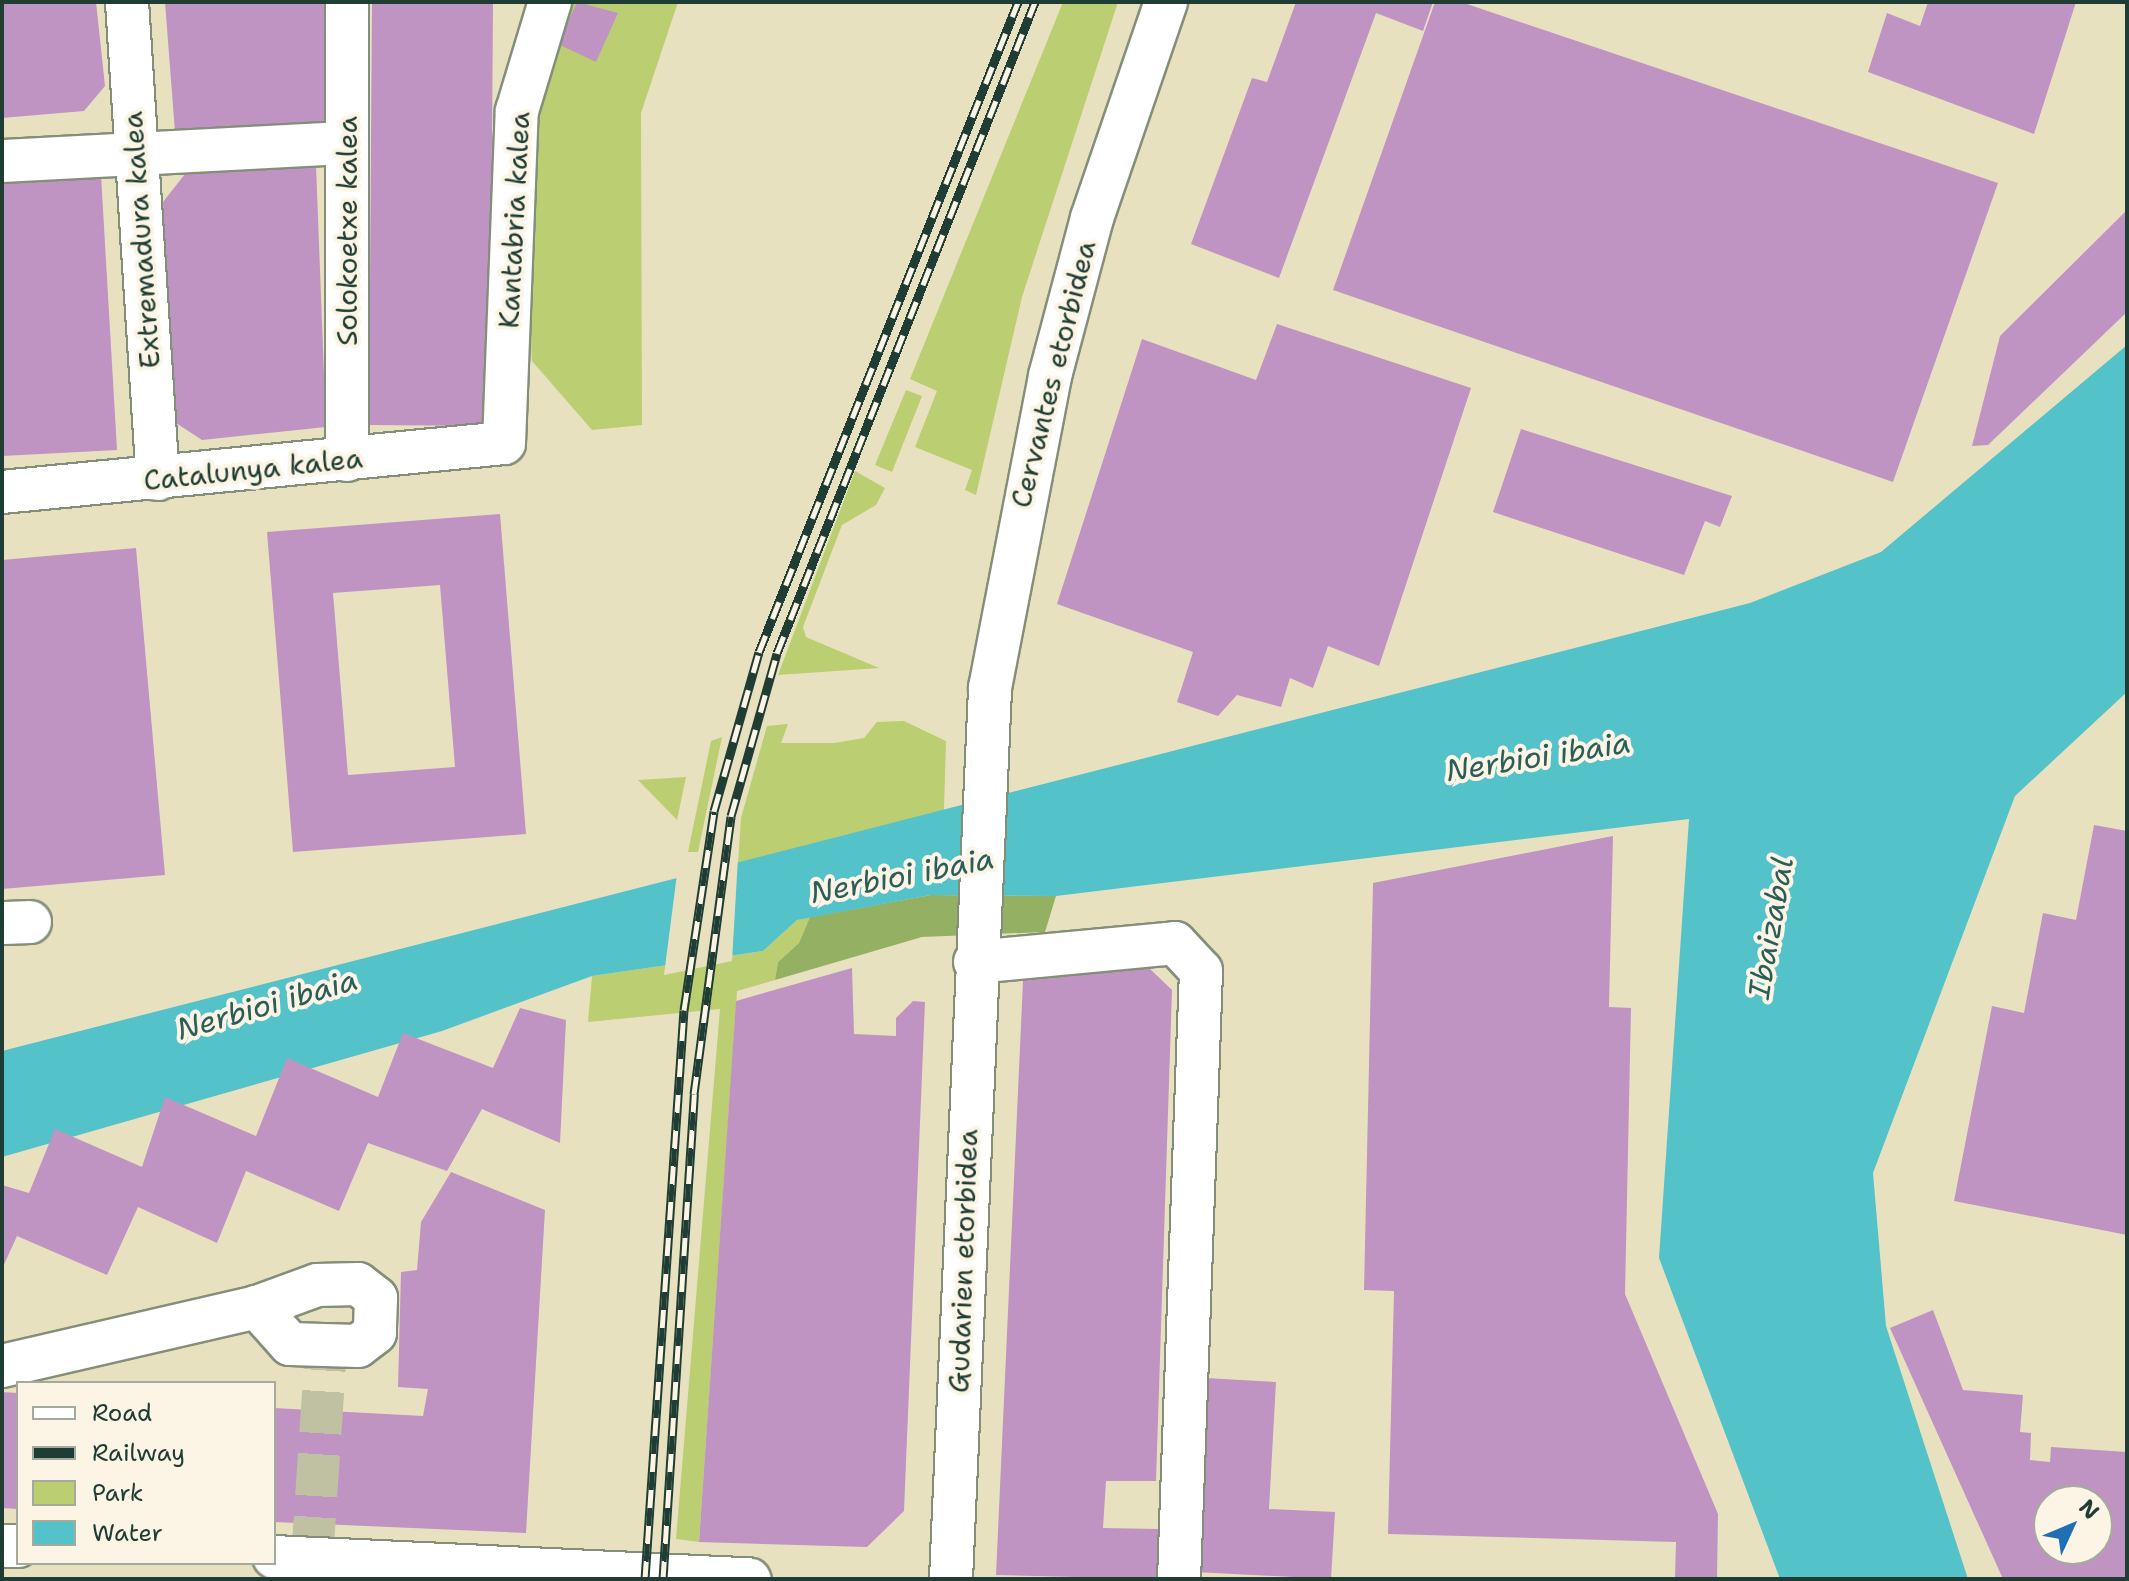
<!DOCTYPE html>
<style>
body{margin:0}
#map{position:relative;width:2129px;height:1581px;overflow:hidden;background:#e8e1bf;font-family:"Shantell Sans",sans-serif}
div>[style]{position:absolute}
.green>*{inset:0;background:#bbce71}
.forest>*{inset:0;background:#94b163}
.water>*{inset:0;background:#54c2c9}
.pier>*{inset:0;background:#e8e1bf}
.building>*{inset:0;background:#bf94c3}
.minor-tunnel>*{height:42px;margin-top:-21px;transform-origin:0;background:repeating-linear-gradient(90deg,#c0c0a3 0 42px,transparent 0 63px)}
.roads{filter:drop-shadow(2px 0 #848f7a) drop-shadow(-2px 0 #848f7a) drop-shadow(0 2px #848f7a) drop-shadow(0 -2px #848f7a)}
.minor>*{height:42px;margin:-21px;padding:0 21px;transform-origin:21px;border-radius:21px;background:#fff}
.rail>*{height:9px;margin-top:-4.5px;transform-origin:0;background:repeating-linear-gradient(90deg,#fcf5e5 0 18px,#1f3d34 0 36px);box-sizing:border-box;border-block:2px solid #1f3d34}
span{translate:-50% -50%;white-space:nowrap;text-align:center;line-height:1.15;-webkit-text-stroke:8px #fcf5e5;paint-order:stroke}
.street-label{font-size:28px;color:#1f3d34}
.water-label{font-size:30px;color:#2c5e59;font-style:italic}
.frame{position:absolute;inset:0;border:4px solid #1f3d34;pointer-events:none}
.legend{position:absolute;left:16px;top:1381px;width:260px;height:184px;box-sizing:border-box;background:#fcf5e5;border:2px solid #a4ab9e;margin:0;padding:10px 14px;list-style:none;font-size:24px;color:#1f3d34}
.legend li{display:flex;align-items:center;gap:16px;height:40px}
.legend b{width:40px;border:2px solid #a4ab9e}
.north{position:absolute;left:2033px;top:1485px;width:80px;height:80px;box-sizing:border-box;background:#fcf5e5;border:2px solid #a4ab9e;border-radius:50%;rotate:46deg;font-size:22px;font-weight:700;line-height:32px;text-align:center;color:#1f3d34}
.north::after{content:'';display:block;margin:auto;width:28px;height:36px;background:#1f6fb2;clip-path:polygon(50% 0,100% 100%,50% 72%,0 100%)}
</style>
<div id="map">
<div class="green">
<div style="clip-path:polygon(569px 2px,678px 2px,641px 113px,642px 425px,592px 430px,532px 361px,526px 244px,540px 105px)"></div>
<div style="clip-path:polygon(1063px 2px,1118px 2px,1022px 297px,976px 495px,965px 490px,972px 470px,915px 447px,937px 391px,910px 379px)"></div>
<div style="clip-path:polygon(906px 390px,922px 396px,892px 472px,875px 465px)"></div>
<div style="clip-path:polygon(855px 471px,885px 488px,876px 505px,842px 525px,803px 627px,806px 637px,879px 668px,778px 675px)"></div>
<div style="clip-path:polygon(904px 721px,946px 741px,944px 810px,738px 863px,741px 818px,767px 726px,788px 724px,781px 743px,834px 743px,864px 738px,877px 722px)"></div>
<div style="clip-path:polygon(722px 737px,698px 852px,688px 852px,711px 741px)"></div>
<div style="clip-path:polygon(686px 777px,677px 820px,638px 780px)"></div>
<div style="clip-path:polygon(810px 917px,799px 943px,778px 962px,775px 980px,737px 991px,699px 1542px,676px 1539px,720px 1009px,588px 1022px,592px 976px,763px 951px,797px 920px)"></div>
</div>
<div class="forest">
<div style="clip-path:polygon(931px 895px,1056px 896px,1045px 932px,922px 937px,775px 980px,778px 962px,799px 943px,810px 917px)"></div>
</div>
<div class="water">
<div style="clip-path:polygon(2127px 345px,2127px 692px,2015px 796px,1873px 1173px,1886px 1326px,1968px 1579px,1780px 1579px,1659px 1258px,1689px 819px,1056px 896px,931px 895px,797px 920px,763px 951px,592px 976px,442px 1031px,2px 1157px,2px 1051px,1750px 603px,1881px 552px)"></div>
</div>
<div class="pier">
<div style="clip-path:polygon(738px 858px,732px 961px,664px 975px,677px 874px)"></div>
</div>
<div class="building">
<div style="clip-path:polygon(2px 2px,96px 2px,105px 86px,84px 111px,2px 118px)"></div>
<div style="clip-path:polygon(165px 2px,330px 2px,332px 126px,175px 132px)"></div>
<div style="clip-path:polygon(372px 2px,493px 2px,490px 426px,369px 425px)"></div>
<div style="clip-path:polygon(577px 2px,618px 13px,596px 62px,558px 44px)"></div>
<div style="clip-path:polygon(1296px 2px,1433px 2px,1423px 31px,1376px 13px,1279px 278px,1191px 244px,1252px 78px,1267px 82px)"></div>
<div style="clip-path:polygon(1435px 2px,1461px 2px,1998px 183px,1893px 482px,1333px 290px)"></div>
<div style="clip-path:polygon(1928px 2px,2076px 2px,2034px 134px,1868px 72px,1887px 13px,1920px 26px)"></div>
<div style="clip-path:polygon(316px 165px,326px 427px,202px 440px,173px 421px,163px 202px,185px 174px)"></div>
<div style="clip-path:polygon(101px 175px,117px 450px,2px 456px,2px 181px)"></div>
<div style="clip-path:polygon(2127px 210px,2127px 312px,1988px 445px,1972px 446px,2000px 336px)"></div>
<div style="clip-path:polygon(1277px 324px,1471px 388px,1379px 666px,1328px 646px,1313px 688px,1290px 678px,1281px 707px,1237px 695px,1218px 716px,1177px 702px,1193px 652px,1057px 604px,1142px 339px,1256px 380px)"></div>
<div style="clip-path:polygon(1521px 429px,1732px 496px,1720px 527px,1705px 521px,1684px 575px,1493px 512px)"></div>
<div style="clip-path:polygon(evenodd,500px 514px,526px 834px,293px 852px,267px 532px,500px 514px,440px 585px,455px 767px,348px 775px,333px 593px,440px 585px)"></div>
<div style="clip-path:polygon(136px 548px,165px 875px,2px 889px,2px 560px)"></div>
<div style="clip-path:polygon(2094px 825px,2127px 831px,2127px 1235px,1954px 1201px,1992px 1006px,2024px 1013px,2043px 913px,2076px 920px)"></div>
<div style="clip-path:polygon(1613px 836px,1609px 1007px,1631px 1008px,1625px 1294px,1718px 1514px,1717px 1579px,1675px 1579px,1676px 1542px,1388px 1534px,1394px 1291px,1364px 1290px,1373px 883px)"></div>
<div style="clip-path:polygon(852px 968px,854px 1034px,896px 1036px,896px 1018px,913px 1001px,925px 1002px,904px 1511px,867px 1547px,699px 1542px,736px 1001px)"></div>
<div style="clip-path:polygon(1149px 968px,1172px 990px,1156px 1481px,1106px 1481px,1103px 1528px,1159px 1529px,1156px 1579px,996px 1575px,1023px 981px)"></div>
<div style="clip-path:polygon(520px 1008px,566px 1020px,560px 1143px,482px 1109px,447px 1171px,368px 1143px,339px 1211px,246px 1171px,217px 1243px,138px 1207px,107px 1275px,17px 1236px,2px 1269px,2px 1185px,29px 1193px,55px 1129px,142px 1167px,165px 1097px,256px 1136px,287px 1058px,378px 1097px,403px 1033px,493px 1068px)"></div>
<div style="clip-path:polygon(451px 1172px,545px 1210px,526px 1533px,274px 1522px,274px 1408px,423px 1416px,428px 1389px,398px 1387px,401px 1272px,417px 1270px,421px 1222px)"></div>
<div style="clip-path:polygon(evenodd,1933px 1310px,1963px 1390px,2023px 1395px,2020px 1432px,2031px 1433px,2030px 1460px,2050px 1462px,2051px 1447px,2127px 1452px,2127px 1579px,2003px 1579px,1890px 1328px,1933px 1310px,2049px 1501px,2097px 1501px,2097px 1549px,2049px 1549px,2049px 1501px)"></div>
<div style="clip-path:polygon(1206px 1378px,1276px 1382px,1269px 1509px,1335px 1512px,1331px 1579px,1195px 1572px)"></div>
<div style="clip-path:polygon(2px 1392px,18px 1393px,18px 1509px,2px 1508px)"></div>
</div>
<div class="minor-tunnel">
<div style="left:312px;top:1559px;width:210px;rotate:-86.2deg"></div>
</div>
<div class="roads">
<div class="minor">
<div style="left:127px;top:2px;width:478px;rotate:86.3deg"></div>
<div style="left:2px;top:161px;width:345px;rotate:-3deg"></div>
<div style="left:347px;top:460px;width:458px;rotate:-90deg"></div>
<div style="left:2px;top:492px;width:504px;rotate:-5.57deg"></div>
<div style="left:504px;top:443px;width:332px;rotate:-87.8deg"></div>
<div style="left:517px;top:111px;width:114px;rotate:-73.2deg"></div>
<div style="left:2px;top:923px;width:28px;rotate:-2deg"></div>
<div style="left:975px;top:962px;width:201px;rotate:-5.4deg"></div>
<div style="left:1175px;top:943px;width:38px;rotate:47deg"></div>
<div style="left:1201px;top:971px;width:608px;rotate:92.07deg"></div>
<div style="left:358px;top:1284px;width:23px;rotate:38deg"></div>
<div style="left:376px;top:1298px;width:35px;rotate:92deg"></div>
<div style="left:375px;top:1333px;width:21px;rotate:143deg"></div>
<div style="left:358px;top:1346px;width:68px;rotate:-178.3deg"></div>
<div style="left:290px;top:1344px;width:50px;rotate:-131.7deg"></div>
<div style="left:257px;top:1307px;width:64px;rotate:-20.1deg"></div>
<div style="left:317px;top:1285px;width:41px;rotate:-1.4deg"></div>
<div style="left:2px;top:1366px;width:262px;rotate:-13deg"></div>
<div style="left:2px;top:1546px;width:16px"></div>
<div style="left:274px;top:1557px;width:476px;rotate:2.7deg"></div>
<div style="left:951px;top:1579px;width:892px;rotate:-87.49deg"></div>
<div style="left:990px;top:688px;width:318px;rotate:-79.1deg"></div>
<div style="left:1050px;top:376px;width:163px;rotate:-75.1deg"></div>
<div style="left:1092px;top:218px;width:228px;rotate:-71.1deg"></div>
</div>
</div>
<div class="rail">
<div style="left:645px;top:1579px;width:570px;rotate:-86.08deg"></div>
<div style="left:684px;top:1010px;width:201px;rotate:-81.4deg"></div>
<div style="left:714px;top:811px;width:165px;rotate:-74.2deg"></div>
<div style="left:759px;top:652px;width:700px;rotate:-68.27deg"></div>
<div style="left:663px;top:1579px;width:486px;rotate:-86.3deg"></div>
<div style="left:694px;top:1094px;width:280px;rotate:-82.4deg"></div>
<div style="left:731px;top:816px;width:169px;rotate:-74.2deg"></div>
<div style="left:777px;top:653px;width:700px;rotate:-68.38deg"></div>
</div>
<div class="street-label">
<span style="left:514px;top:220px;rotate:-87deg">Kantabria kalea</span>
<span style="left:347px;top:231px;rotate:-90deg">Solokoetxe kalea</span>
<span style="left:141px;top:240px;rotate:-94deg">Extremadura kalea</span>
<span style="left:1053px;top:374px;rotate:-76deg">Cervantes etorbidea</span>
<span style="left:253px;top:469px;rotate:-6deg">Catalunya kalea</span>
<span style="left:963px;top:1261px;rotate:-88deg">Gudarien etorbidea</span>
</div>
<div class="water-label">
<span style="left:1538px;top:757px;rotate:-9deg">Nerbioi ibaia</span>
<span style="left:902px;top:876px;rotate:-11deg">Nerbioi ibaia</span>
<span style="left:1771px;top:928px;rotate:-80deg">Ibaizabal</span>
<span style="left:267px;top:1005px;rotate:-16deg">Nerbioi ibaia</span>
</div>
<div class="frame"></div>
<ul class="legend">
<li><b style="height:10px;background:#fff"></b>Road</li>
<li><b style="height:10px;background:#1f3d34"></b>Railway</li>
<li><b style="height:22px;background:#bbce71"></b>Park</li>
<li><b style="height:22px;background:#54c2c9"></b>Water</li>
</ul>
<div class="north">N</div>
</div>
